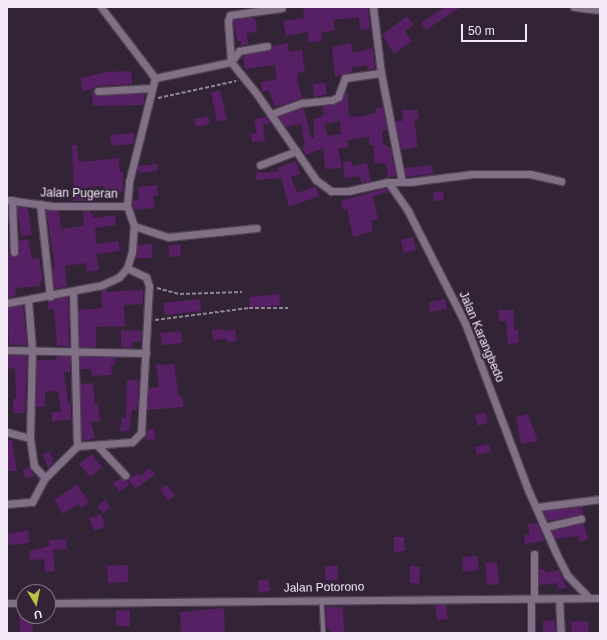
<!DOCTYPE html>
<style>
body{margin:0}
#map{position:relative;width:607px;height:640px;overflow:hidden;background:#332336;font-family:Helvetica,sans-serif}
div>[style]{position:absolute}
.building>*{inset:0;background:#582064}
.path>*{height:1.5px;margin-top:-0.75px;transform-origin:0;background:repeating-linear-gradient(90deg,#918494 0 4px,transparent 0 6px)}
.roads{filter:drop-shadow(1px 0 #4e4152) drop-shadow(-1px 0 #4e4152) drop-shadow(0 1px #4e4152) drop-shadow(0 -1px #4e4152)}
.lane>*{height:3.5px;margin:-1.75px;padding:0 1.75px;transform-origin:1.75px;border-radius:1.75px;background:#816f85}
.street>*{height:7px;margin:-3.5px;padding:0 3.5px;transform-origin:3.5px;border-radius:3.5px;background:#816f85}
span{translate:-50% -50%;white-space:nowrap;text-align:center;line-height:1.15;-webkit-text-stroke:4px #332336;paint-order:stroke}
.street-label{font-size:12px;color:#f3e9f6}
.frame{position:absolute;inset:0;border:8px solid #f3e9f6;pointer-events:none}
.north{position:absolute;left:16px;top:584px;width:40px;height:40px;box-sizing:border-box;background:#332336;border:1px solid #807283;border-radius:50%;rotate:170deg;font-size:11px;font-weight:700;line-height:16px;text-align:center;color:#f3e9f6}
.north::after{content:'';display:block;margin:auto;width:14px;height:18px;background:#bbc045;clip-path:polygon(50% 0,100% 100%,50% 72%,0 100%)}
.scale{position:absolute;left:461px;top:24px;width:66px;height:18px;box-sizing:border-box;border:2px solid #f3e9f6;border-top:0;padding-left:5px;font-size:12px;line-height:14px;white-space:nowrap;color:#f3e9f6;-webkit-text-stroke:3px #332336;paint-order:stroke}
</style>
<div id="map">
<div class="building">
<div style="clip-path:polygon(303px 7px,368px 7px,370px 29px,360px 30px,359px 17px,333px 20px,335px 30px,321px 33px,322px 41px,309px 43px,308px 32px,286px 36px,283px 21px,304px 18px)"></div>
<div style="clip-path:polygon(445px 7px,461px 7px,426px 30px,421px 23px)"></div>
<div style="clip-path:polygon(407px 16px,414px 25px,405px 31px,412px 41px,394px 54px,382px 35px)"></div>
<div style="clip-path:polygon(247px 18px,255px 18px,257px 32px,247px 33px,248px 44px,241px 46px,241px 41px,237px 41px,234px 20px)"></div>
<div style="clip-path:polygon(288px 43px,289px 52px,302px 50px,305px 72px,298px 73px,297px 79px,302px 98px,275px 107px,269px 90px,262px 92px,261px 82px,277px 79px,275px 65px,245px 69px,243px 55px,268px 51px,272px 46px)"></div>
<div style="clip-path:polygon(351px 43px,353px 53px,373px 48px,375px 69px,368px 70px,367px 65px,351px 68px,352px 72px,335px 77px,332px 47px)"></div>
<div style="clip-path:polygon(131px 71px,132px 84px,97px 86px,93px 89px,94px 93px,98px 96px,145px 93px,143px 105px,93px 106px,92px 89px,82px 91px,81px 78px,105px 72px)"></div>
<div style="clip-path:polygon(326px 83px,326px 94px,334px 93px,314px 97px,313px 84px)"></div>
<div style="clip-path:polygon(220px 90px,227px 120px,217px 121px,211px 92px)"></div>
<div style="clip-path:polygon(evenodd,345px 93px,348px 93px,349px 117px,364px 116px,376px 112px,376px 108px,383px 107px,387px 130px,382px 131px,383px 144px,390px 147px,396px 176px,388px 177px,386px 163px,375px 164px,373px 145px,369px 145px,369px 137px,347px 140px,349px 147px,338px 149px,342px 168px,325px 169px,323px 148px,306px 155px,302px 147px,305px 146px,301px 124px,286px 127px,278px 117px,304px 108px,311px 138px,314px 138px,314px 119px,324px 116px,322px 106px,340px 101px,345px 93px,340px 121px,341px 134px,328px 136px,324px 124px,340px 121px)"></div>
<div style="clip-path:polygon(402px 110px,418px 110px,419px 119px,414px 119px,418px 147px,402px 150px,395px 121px,403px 121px)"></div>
<div style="clip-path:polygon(208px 116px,210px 124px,196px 127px,194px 119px)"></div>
<div style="clip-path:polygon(266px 117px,271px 123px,263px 125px,265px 141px,252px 142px,251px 134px,257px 134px,254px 119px)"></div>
<div style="clip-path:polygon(135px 133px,133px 144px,112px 146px,110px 135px)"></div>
<div style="clip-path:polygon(72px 145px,77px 145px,79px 162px,119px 158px,120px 172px,123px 171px,123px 191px,105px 194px,104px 186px,88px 187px,89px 201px,74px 201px)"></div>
<div style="clip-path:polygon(296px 161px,300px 174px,291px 177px,297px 193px,316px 186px,319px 196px,289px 207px,281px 178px,256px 180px,256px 173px,278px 171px,277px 168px)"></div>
<div style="clip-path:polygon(351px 161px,352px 166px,367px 163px,371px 181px,361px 183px,360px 176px,345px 178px,343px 162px)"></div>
<div style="clip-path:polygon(157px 164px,157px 171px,138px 173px,138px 166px)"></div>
<div style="clip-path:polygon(432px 165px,433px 174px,406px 177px,404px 168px)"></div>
<div style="clip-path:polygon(157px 185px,158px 195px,153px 196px,155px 208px,134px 210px,132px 201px,139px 200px,138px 187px)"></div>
<div style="clip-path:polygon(386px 188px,389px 192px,373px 196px,378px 219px,371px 221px,373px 231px,353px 237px,347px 209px,343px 210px,341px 201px)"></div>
<div style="clip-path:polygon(443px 191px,444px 200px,434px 201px,433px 192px)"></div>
<div style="clip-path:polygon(17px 206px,28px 208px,32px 235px,21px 236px)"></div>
<div style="clip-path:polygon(46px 210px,59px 211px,61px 229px,84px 226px,83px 211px,90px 211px,94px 218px,115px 215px,116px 225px,95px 228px,96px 244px,118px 241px,120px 251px,96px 254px,99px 270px,87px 272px,86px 263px,65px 266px,67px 286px,55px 289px,52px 268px,55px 267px)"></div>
<div style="clip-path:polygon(413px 237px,416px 250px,404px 253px,401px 240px)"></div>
<div style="clip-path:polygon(28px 239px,32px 259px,39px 258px,43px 281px,40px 282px,40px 286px,15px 288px,16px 296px,7px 298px,7px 246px,10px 255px,16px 256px,19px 252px,19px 241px)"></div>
<div style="clip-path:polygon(152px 244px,152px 258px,135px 258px,138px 245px)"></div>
<div style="clip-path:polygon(180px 244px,181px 256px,169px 257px,168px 246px)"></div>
<div style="clip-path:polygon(107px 289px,107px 292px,143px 290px,143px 304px,124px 305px,125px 326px,96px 327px,96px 347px,79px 347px,78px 310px,102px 308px,101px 290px)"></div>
<div style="clip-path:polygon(279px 294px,280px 305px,250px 308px,249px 297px)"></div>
<div style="clip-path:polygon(68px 297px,69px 346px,57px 346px,54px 309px,48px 310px,48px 300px)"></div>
<div style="clip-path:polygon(200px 299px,201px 311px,165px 315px,163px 303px)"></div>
<div style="clip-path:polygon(445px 299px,447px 309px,430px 312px,429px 302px)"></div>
<div style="clip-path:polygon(23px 305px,27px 345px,9px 345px,7px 308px)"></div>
<div style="clip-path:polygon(498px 310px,514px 310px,514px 330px,518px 329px,519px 343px,508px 344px,506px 321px,499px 321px)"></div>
<div style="clip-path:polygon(223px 329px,223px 331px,235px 329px,237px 341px,227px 343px,227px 339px,213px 340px,212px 330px)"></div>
<div style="clip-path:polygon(121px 330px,142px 331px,141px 342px,132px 342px,132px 348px,121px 347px)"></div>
<div style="clip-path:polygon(181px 331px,182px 343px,162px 345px,160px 333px)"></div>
<div style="clip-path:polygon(7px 355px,27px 355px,25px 413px,13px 413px,13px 399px,16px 399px,15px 368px,7px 369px)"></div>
<div style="clip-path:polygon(58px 356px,70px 356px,70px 372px,64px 372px,68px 403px,71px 403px,71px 420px,52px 421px,52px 412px,61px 412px,58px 391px,45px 392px,45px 407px,36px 407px,37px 360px,55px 360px)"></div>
<div style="clip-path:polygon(80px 357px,115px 357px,115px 365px,111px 365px,112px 375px,92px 376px,91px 369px,80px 369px)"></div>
<div style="clip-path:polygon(174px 364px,179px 397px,182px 396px,184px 407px,147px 410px,148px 388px,159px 387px,156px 365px)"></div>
<div style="clip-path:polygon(127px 380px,139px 380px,137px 410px,132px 410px,129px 430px,120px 432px,122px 417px,126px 418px)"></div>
<div style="clip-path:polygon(93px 383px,95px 404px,98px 404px,100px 421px,91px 422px,95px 438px,82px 441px,80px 384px)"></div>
<div style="clip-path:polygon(485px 412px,488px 423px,478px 426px,475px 415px)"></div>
<div style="clip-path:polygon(528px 414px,538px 441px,521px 444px,516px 417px)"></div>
<div style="clip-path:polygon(154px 429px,155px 439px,146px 440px,146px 430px)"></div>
<div style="clip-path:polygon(7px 440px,12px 440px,17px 471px,7px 471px)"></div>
<div style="clip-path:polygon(489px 444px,491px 452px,477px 455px,475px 447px)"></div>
<div style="clip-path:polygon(50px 452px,53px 463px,48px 468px,43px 454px)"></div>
<div style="clip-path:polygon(92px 454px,102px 467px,90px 477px,79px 464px)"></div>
<div style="clip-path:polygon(29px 467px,35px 476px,25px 478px,23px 469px)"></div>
<div style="clip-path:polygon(150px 468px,155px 475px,135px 489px,128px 479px,138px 473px,140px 476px)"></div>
<div style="clip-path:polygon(121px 478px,130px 484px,119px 492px,113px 483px)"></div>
<div style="clip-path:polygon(77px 485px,89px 502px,81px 508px,78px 504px,63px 514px,54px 500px)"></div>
<div style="clip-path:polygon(167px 485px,175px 496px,168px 501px,160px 489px)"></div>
<div style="clip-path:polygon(105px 500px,110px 507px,103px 513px,97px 507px)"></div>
<div style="clip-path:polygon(582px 506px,583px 515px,547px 521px,545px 516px,544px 511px)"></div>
<div style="clip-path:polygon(101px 514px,105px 527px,94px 531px,89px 518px)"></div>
<div style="clip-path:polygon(537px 523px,545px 541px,525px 544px,524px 535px,529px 534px,528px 524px)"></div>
<div style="clip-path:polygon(583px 523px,588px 539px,580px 542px,578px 536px,555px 539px,552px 531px)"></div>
<div style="clip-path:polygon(29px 530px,29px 543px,7px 545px,7px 534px)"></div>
<div style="clip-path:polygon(394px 537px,404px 537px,405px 551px,394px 552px)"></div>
<div style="clip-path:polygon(66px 539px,67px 549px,53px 550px,55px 571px,45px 572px,44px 559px,30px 560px,29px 551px,49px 546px,49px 540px)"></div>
<div style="clip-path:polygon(477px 556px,479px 570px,463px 572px,462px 557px)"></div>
<div style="clip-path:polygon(497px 562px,499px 584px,487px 585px,485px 563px)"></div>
<div style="clip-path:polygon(128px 565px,128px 582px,108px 583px,107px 566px)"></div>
<div style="clip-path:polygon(325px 566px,338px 566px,338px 580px,325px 580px)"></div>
<div style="clip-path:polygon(410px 566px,420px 567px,419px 584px,410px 583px)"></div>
<div style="clip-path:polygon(539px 569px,545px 569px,545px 573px,559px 570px,567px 588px,558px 589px,557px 583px,539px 585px)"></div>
<div style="clip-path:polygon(268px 579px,270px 591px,259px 592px,258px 581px)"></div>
<div style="clip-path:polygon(435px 604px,446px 604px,448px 619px,437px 620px)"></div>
<div style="clip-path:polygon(326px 607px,343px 607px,344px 633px,331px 633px,331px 629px,327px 629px)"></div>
<div style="clip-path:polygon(224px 608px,225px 633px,181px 632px,180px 612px)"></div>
<div style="clip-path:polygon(130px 610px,130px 626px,116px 626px,116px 611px)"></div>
<div style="clip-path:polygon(19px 616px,32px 616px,33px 633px,20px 633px)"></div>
<div style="clip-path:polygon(555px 620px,556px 633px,543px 633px,543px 621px)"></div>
<div style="clip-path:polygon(588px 621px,589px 633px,572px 633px,571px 622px)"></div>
</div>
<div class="path">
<div style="left:158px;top:98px;width:80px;rotate:-12.3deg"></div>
<div style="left:157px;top:288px;width:24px;rotate:15deg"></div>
<div style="left:180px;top:294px;width:62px;rotate:-1.8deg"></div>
<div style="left:155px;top:320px;width:95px;rotate:-7.3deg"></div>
<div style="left:249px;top:308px;width:39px"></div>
</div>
<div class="roads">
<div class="lane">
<div style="left:322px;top:600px;width:33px;rotate:87deg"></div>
</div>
<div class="street">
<div style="left:101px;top:7px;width:89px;rotate:52.7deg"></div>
<div style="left:155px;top:78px;width:78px;rotate:-11.9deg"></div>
<div style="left:231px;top:62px;width:41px;rotate:-94.2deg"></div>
<div style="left:228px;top:21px;width:6px;rotate:-72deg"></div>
<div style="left:230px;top:15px;width:52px;rotate:-7.7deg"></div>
<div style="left:373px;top:7px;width:66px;rotate:83.1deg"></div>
<div style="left:381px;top:73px;width:111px;rotate:79.1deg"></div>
<div style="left:574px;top:7px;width:26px;rotate:7deg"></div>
<div style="left:267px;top:46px;width:28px;rotate:170deg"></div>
<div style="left:239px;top:51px;width:14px;rotate:126deg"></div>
<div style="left:231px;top:62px;width:36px;rotate:51deg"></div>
<div style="left:254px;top:90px;width:109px;rotate:55.4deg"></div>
<div style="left:316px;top:180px;width:19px;rotate:36deg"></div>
<div style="left:331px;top:191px;width:17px"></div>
<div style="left:348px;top:191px;width:41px;rotate:-12.7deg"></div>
<div style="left:388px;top:182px;width:21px"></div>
<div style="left:409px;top:182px;width:64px;rotate:-7.2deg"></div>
<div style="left:472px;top:174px;width:58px"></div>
<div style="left:530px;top:174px;width:32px;rotate:13deg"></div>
<div style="left:98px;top:91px;width:54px;rotate:-3.2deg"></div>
<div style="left:271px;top:114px;width:33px;rotate:-20deg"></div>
<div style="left:302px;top:103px;width:30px;rotate:-6deg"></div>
<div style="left:332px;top:100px;width:7px;rotate:-27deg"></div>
<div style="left:338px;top:97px;width:20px;rotate:-70deg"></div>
<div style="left:345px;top:78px;width:36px;rotate:-8deg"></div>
<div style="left:260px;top:165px;width:39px;rotate:-21deg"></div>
<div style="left:388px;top:182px;width:35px;rotate:55deg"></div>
<div style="left:408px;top:211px;width:126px;rotate:63deg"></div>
<div style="left:465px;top:323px;width:181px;rotate:69.3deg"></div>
<div style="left:529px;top:492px;width:67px;rotate:66.1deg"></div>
<div style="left:556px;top:553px;width:25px;rotate:63deg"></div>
<div style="left:567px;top:575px;width:32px;rotate:46deg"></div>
<div style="left:7px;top:200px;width:46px;rotate:7.4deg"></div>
<div style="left:53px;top:206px;width:74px"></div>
<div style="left:12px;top:200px;width:52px;rotate:87.8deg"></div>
<div style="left:40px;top:204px;width:93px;rotate:83.8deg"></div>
<div style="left:134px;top:226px;width:36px;rotate:18deg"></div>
<div style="left:168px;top:237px;width:89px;rotate:-5.8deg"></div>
<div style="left:73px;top:292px;width:154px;rotate:88.5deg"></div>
<div style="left:28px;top:300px;width:49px;rotate:85.3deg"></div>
<div style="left:32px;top:349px;width:89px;rotate:91.3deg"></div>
<div style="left:30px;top:438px;width:28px;rotate:82deg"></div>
<div style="left:34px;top:466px;width:16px;rotate:47deg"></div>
<div style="left:7px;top:303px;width:97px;rotate:-10.7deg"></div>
<div style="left:102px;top:285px;width:19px;rotate:-25deg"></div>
<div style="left:119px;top:277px;width:12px;rotate:-48deg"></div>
<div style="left:127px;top:268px;width:17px;rotate:-73deg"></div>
<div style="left:132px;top:252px;width:26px;rotate:-86deg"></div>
<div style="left:134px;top:226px;width:21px;rotate:-109deg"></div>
<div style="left:127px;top:206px;width:24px;rotate:-85deg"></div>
<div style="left:129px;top:182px;width:107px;rotate:-76deg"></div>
<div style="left:7px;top:350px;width:139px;rotate:1.2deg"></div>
<div style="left:7px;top:432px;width:24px;rotate:15deg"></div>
<div style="left:98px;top:446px;width:40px;rotate:47deg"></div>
<div style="left:7px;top:504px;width:25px;rotate:-5deg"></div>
<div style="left:32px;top:502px;width:27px;rotate:-62deg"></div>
<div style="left:45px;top:478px;width:45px;rotate:-45deg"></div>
<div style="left:77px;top:446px;width:55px;rotate:-4.2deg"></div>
<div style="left:132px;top:442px;width:13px;rotate:-45deg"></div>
<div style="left:141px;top:433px;width:147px;rotate:-86.9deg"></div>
<div style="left:149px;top:286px;width:9px;rotate:-108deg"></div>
<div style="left:146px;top:277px;width:21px;rotate:-155deg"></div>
<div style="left:537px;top:507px;width:64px;rotate:-7.2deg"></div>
<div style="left:545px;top:527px;width:37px;rotate:-13deg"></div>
<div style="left:534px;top:599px;width:45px;rotate:-90deg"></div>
<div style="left:559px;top:599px;width:34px;rotate:87deg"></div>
<div style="left:7px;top:603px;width:17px"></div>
<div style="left:48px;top:603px;width:552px;rotate:-0.52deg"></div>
<div style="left:531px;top:633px;width:34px;rotate:-90deg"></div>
</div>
</div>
<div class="street-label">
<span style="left:79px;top:194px;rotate:1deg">Jalan Pugeran</span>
<span style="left:481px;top:337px;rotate:67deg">Jalan Karangbedo</span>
<span style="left:324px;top:588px;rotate:-1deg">Jalan Potorono</span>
</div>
<div class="frame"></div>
<div class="north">U</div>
<div class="scale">50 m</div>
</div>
